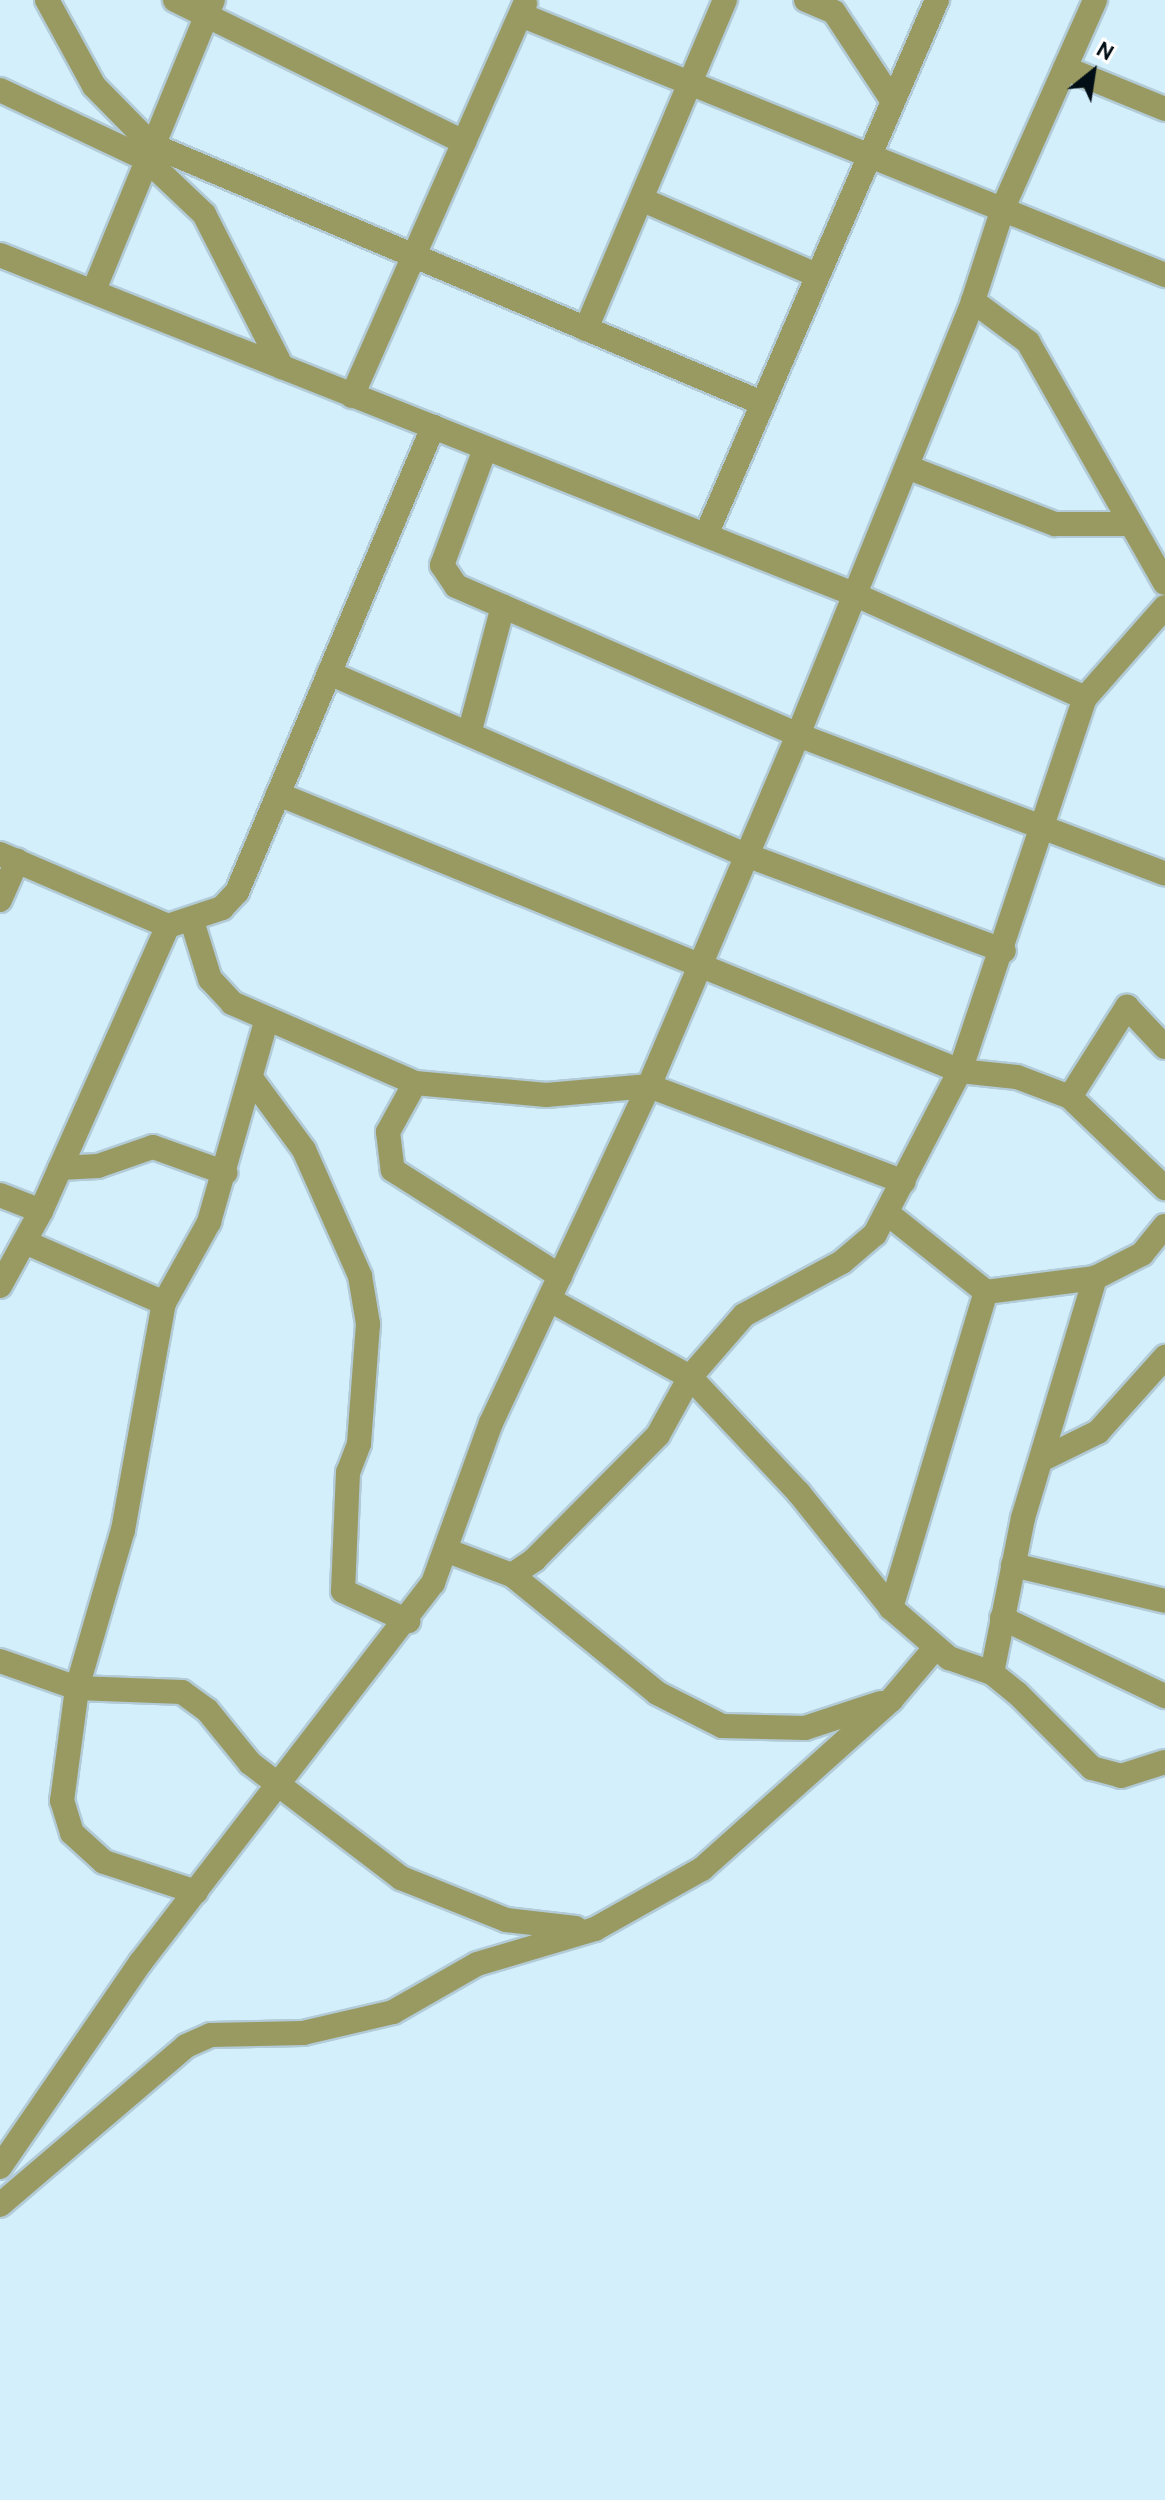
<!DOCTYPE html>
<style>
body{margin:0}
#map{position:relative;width:1165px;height:2500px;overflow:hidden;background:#d4effc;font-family:Cabin,sans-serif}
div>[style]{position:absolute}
.roads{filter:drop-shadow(2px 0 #b2cbd7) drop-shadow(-2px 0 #b2cbd7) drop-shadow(0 2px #b2cbd7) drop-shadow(0 -2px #b2cbd7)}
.street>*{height:24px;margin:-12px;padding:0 12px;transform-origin:12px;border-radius:12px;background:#999a62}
span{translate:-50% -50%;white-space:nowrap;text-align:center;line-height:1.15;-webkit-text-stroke:8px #fff;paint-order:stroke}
.north{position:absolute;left:1053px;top:32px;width:80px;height:80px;-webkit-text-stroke:6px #fff;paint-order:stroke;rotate:30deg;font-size:22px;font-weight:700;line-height:32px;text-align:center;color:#010e15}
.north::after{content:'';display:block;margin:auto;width:28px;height:36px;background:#010e15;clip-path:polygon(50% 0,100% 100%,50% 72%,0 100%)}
</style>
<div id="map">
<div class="roads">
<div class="street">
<div style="left:47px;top:0;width:98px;rotate:61.3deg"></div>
<div style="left:94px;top:86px;width:83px;rotate:45.5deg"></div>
<div style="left:152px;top:145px;width:662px;rotate:22.93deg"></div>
<div style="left:175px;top:0;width:322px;rotate:26.2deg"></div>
<div style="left:806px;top:0;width:30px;rotate:23deg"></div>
<div style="left:834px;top:12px;width:105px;rotate:56.6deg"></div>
<div style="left:521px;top:15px;width:695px;rotate:21.99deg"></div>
<div style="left:1065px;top:68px;width:108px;rotate:22.3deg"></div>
<div style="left:0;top:90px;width:161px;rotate:25.3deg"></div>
<div style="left:146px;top:159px;width:80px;rotate:43.5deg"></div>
<div style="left:204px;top:214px;width:172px;rotate:63deg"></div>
<div style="left:643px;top:200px;width:189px;rotate:23.4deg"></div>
<div style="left:0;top:255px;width:921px;rotate:21.66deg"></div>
<div style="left:856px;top:595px;width:251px;rotate:24.2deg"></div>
<div style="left:94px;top:290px;width:313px;rotate:-67.7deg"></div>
<div style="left:973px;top:301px;width:69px;rotate:36.7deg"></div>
<div style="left:1028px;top:342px;width:277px;rotate:60.4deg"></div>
<div style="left:586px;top:329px;width:357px;rotate:-67.1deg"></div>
<div style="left:352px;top:396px;width:429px;rotate:-66.2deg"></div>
<div style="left:485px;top:449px;width:124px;rotate:110.3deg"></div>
<div style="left:442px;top:565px;width:25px;rotate:56deg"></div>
<div style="left:456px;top:586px;width:373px;rotate:23.5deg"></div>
<div style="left:798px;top:735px;width:392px;rotate:20.7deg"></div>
<div style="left:907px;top:467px;width:159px;rotate:21.1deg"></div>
<div style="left:1055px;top:524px;width:73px"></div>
<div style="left:706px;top:535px;width:583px;rotate:-66.65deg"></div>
<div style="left:329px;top:673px;width:455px;rotate:23.6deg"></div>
<div style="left:746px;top:855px;width:275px;rotate:20.4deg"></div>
<div style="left:469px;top:734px;width:132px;rotate:-75.1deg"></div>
<div style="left:278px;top:794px;width:736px;rotate:22.1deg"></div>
<div style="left:960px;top:1071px;width:57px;rotate:6deg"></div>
<div style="left:1017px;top:1077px;width:57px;rotate:20.7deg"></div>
<div style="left:1070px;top:1097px;width:132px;rotate:43.8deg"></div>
<div style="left:0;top:854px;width:183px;rotate:23.2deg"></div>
<div style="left:168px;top:926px;width:57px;rotate:-18.4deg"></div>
<div style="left:222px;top:908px;width:22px;rotate:-47deg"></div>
<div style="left:237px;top:892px;width:505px;rotate:-67.14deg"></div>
<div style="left:0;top:900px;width:43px;rotate:-66.4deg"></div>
<div style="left:192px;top:921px;width:61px;rotate:72.8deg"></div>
<div style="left:210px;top:979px;width:33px;rotate:47deg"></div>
<div style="left:232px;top:1003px;width:200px;rotate:23.6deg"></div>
<div style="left:415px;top:1083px;width:132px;rotate:5.2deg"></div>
<div style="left:546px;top:1095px;width:103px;rotate:-5deg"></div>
<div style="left:649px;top:1086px;width:272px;rotate:20.6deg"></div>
<div style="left:251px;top:1078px;width:89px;rotate:53.6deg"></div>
<div style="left:304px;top:1150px;width:138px;rotate:66deg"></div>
<div style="left:360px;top:1276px;width:49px;rotate:80.5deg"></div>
<div style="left:368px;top:1324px;width:120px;rotate:94.3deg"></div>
<div style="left:359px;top:1444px;width:30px;rotate:111deg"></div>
<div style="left:348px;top:1472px;width:119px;rotate:92.4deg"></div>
<div style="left:343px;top:1591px;width:72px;rotate:24.8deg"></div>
<div style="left:415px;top:1083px;width:56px;rotate:118.9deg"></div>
<div style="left:388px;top:1132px;width:38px;rotate:83deg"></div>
<div style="left:393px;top:1170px;width:198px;rotate:32.4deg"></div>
<div style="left:1070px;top:1097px;width:107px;rotate:-57.7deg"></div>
<div style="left:1127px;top:1007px;width:55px;rotate:46.5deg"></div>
<div style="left:60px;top:1168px;width:38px;rotate:-3deg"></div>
<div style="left:98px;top:1166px;width:58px;rotate:-19.1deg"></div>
<div style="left:153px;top:1147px;width:77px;rotate:19.6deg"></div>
<div style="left:0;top:1195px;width:44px;rotate:21.3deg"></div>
<div style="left:887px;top:1213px;width:127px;rotate:38.6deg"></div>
<div style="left:986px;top:1292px;width:110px;rotate:-7.3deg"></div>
<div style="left:1095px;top:1278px;width:53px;rotate:-27.1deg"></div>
<div style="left:1142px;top:1254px;width:36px;rotate:-51deg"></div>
<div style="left:25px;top:1242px;width:152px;rotate:23.7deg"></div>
<div style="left:0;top:1286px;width:85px;rotate:-61.3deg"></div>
<div style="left:41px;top:1211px;width:312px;rotate:-66deg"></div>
<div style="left:550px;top:1300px;width:160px;rotate:28.8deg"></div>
<div style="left:690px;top:1377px;width:159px;rotate:46.8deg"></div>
<div style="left:799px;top:1493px;width:147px;rotate:51.3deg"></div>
<div style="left:891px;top:1608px;width:77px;rotate:40.8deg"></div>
<div style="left:949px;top:1658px;width:46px;rotate:19.2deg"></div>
<div style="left:992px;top:1673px;width:32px;rotate:39deg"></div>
<div style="left:1017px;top:1693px;width:106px;rotate:45deg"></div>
<div style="left:1092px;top:1768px;width:30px;rotate:15deg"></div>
<div style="left:1121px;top:1776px;width:46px;rotate:-17.7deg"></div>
<div style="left:1041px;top:1460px;width:64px;rotate:-26.2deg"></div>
<div style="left:1098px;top:1432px;width:101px;rotate:-48.2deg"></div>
<div style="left:448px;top:1551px;width:68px;rotate:20.6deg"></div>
<div style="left:512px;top:1575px;width:27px;rotate:-34deg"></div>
<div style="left:534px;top:1560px;width:176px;rotate:-45.2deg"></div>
<div style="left:658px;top:1435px;width:66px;rotate:-61.1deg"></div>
<div style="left:690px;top:1377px;width:82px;rotate:-48.9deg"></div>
<div style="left:744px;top:1315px;width:111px;rotate:-28.4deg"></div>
<div style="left:842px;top:1262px;width:43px;rotate:-40.3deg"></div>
<div style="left:875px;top:1234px;width:184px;rotate:-62.5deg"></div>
<div style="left:960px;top:1071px;width:393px;rotate:-71.5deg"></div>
<div style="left:1085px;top:698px;width:121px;rotate:-48.7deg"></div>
<div style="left:1013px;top:1565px;width:156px;rotate:13.3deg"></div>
<div style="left:512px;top:1575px;width:187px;rotate:39.1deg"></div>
<div style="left:657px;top:1693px;width:73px;rotate:26.9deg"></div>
<div style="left:722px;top:1726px;width:83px;rotate:1.4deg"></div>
<div style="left:805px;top:1728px;width:80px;rotate:-18.2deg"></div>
<div style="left:891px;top:1608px;width:330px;rotate:-73.3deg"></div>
<div style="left:1002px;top:1618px;width:181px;rotate:25.6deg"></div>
<div style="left:0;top:1661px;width:82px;rotate:19.3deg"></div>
<div style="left:77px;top:1688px;width:105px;rotate:2.2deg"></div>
<div style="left:182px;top:1692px;width:31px;rotate:36deg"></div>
<div style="left:207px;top:1710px;width:68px;rotate:50.9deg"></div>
<div style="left:250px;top:1763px;width:190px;rotate:37.3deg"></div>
<div style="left:401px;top:1878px;width:113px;rotate:21.8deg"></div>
<div style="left:506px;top:1920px;width:70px;rotate:6.5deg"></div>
<div style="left:992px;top:1673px;width:158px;rotate:-78.7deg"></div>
<div style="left:1023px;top:1518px;width:251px;rotate:-73.3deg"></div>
<div style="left:196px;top:1892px;width:97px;rotate:-161.9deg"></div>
<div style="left:104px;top:1862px;width:43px;rotate:-137.8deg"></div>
<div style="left:72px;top:1833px;width:34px;rotate:-107deg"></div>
<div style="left:62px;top:1801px;width:114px;rotate:-82.4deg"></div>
<div style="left:77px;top:1688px;width:165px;rotate:-73.8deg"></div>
<div style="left:123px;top:1530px;width:231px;rotate:-79.8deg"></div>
<div style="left:164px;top:1303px;width:93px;rotate:-60.9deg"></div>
<div style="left:209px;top:1222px;width:211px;rotate:-74.1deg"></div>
<div style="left:0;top:2167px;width:249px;rotate:-55.5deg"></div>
<div style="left:141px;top:1962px;width:478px;rotate:-52.4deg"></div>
<div style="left:433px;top:1583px;width:170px;rotate:-70.1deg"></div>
<div style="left:491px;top:1423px;width:372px;rotate:-64.9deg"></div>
<div style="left:649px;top:1086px;width:381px;rotate:-67deg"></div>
<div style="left:798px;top:735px;width:468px;rotate:-68deg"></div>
<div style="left:973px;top:301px;width:98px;rotate:-72.1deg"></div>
<div style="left:1003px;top:208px;width:227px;rotate:-66.1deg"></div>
<div style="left:0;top:2205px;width:245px;rotate:-40.5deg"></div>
<div style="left:186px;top:2046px;width:27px;rotate:-24deg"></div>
<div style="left:211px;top:2035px;width:92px;rotate:-1.2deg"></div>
<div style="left:303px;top:2033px;width:92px;rotate:-13.1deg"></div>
<div style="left:393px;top:2012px;width:97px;rotate:-29.7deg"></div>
<div style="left:477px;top:1964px;width:123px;rotate:-16.5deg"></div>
<div style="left:595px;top:1929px;width:123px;rotate:-29.3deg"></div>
<div style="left:702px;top:1869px;width:254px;rotate:-41.8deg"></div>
<div style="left:891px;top:1700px;width:68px;rotate:-49.8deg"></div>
</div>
</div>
<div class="north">N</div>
</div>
